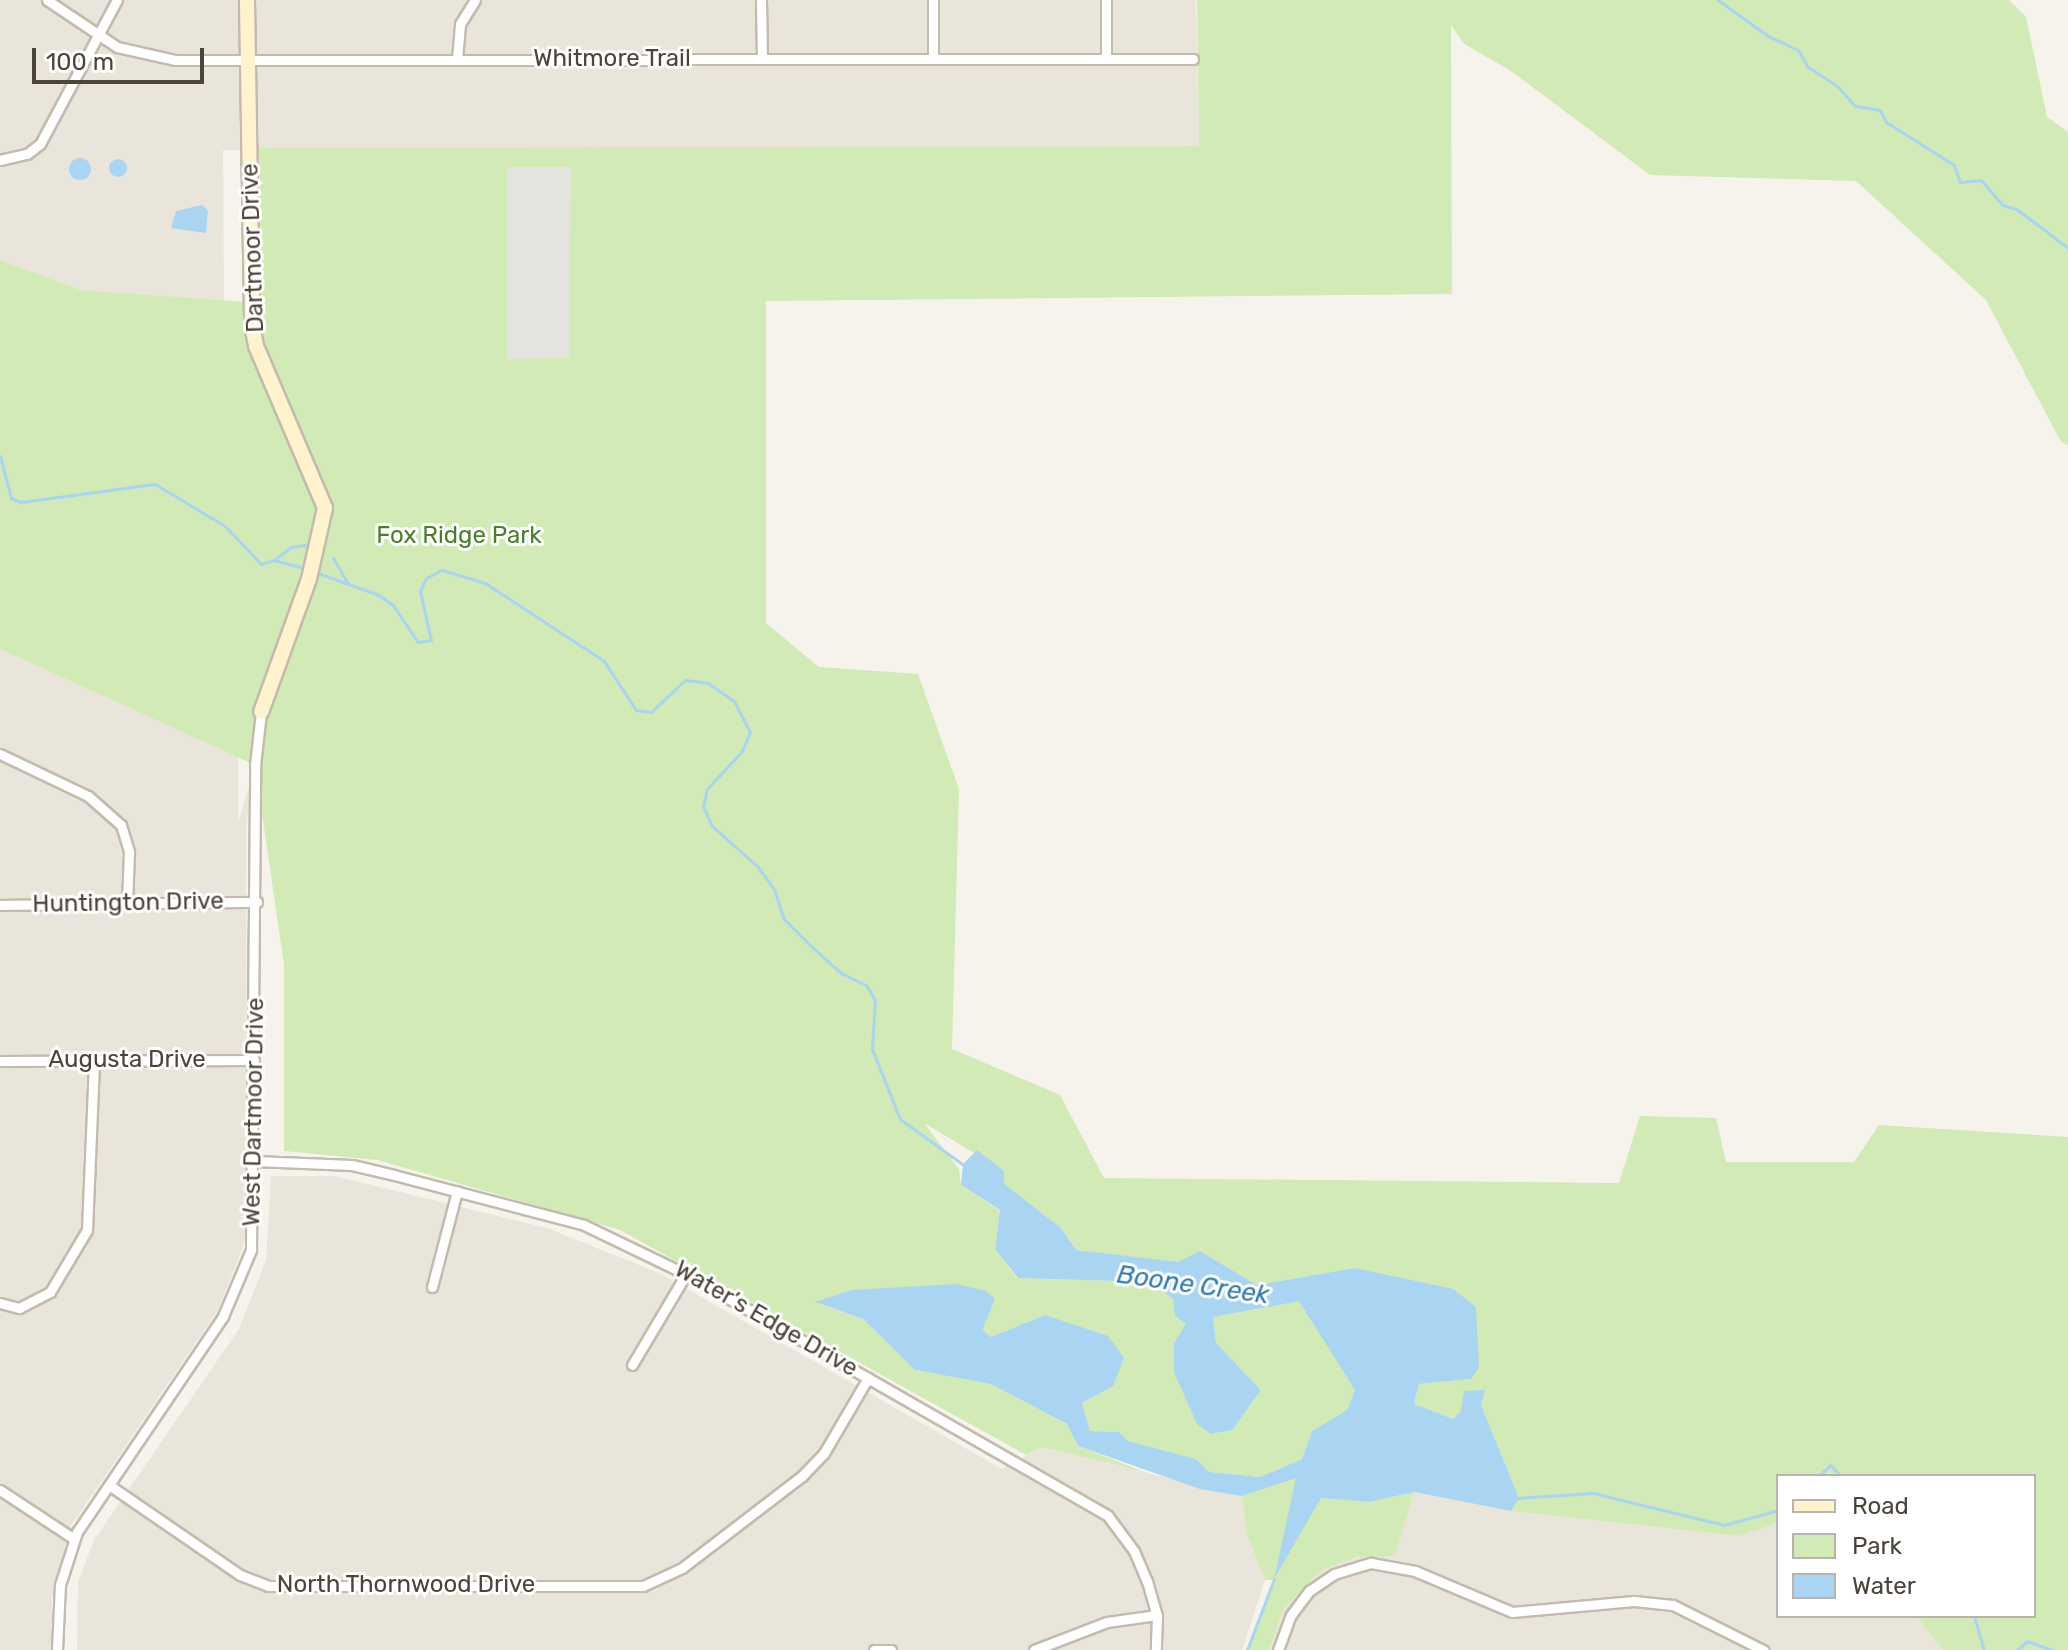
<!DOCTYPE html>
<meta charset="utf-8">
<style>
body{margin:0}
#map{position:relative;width:2068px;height:1650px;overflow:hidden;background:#f6f3ec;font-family:Rubik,sans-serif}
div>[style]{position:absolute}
.residential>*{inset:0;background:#eae5da}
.green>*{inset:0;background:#d2eab5}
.parking>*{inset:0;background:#e5e3e0}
.water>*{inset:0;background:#a9d4f2}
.round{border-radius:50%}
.stream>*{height:3px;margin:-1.5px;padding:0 1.5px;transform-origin:1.5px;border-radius:1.5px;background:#a9d4f2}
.roads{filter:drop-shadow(2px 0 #c2bbae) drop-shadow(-2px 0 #c2bbae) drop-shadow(0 2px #c2bbae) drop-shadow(0 -2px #c2bbae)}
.street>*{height:9px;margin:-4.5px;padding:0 4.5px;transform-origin:4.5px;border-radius:4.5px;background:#fff}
.secondary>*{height:14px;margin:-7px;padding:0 7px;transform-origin:7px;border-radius:7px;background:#fff3cd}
span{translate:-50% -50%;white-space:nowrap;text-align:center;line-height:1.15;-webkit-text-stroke:6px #fff;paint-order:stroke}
.street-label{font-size:24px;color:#4b4439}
.park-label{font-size:24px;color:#4a7f2a}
.water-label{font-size:26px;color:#2e7ab2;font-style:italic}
.legend{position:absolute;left:1776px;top:1474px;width:260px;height:144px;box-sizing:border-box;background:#fff;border:2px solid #b7b4b0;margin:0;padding:10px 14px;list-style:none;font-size:24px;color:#4b4439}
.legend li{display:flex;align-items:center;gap:16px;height:40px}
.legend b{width:40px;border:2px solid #b7b4b0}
.scale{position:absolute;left:32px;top:48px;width:172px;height:36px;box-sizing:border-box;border:4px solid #4b4439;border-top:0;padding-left:10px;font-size:24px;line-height:28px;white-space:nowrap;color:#4b4439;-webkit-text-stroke:6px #fff;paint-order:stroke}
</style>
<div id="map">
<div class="residential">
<div style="clip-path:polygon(0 0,1196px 0,1199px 146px,223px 150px,224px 301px,81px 290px,0 260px)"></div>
<div style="clip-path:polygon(0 649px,238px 757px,238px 823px,255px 765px,246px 826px,247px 1237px,218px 1310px,71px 1526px,52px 1596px,52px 1650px,0 1650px)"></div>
<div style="clip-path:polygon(271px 1176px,335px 1176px,547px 1228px,659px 1273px,1002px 1469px,1041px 1447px,1242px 1496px,1246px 1532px,1265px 1580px,1242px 1650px,77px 1650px,78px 1582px,94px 1540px,239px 1329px,266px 1260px)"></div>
<div style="clip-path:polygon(1414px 1492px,1511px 1511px,1739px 1536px,1778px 1523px,1778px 1616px,1916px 1616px,1943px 1650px,1269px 1650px,1284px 1608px,1320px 1571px,1356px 1557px,1395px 1555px)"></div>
</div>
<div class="green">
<div style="clip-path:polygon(1197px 0,2009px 0,2026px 17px,2047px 117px,2068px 132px,2068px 445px,2061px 442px,1986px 300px,1856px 181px,1650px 175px,1511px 71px,1464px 44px,1451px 25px,1452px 294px,766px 301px,766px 623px,819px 667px,918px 674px,959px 789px,952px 1049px,1060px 1095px,1104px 1178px,1619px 1183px,1640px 1116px,1716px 1118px,1726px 1162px,1854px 1162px,1879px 1125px,2068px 1137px,2068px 1650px,1943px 1650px,1916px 1616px,2034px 1616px,2034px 1476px,1778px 1476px,1778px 1523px,1739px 1536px,1511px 1511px,1519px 1498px,1481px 1405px,1453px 1419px,1414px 1405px,1419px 1384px,1471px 1379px,1355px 1268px,1257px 1285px,1200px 1251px,1178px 1263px,1076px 1250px,1061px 1228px,1003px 1184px,1004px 1171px,924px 1123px,959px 1169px,961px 1185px,1000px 1211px,995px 1249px,1017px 1278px,1152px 1282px,1173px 1299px,1187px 1324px,1174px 1343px,1197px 1423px,1211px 1434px,1232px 1430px,1261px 1390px,1216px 1343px,1213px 1317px,1300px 1300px,1355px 1390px,1347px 1410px,1312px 1431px,1302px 1459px,1260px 1477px,1209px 1472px,1196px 1459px,1128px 1441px,1119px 1432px,1090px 1431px,1082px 1403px,1113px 1386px,1045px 1315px,991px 1337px,982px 1331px,816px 1303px,863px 1319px,915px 1370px,991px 1384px,1068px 1425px,1078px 1446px,1145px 1472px,1041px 1447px,1026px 1455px,620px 1230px,378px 1160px,284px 1151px,284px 965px,255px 765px,0 649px,0 260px,81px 290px,259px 303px,259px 148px,1199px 146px)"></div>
<div style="clip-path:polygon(1297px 1477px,1275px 1575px,1321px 1497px,1370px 1502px,1414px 1492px,1395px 1556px,1356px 1557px,1320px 1571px,1284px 1608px,1269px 1650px,1246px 1650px,1274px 1580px,1265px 1580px,1246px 1532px,1242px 1496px)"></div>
</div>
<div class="parking">
<div style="clip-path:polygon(507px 167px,571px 167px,569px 358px,507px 359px)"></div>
</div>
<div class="water">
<div class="round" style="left:69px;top:158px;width:22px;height:22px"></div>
<div class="round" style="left:109px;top:159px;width:18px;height:18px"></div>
<div style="clip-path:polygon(202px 205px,208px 211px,206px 233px,171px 228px,176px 211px)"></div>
<div style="clip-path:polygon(977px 1150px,1004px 1171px,1004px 1184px,1061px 1228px,1076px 1250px,1178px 1262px,1200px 1251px,1257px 1285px,1355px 1268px,1453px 1289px,1476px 1307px,1479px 1367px,1471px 1379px,1419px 1384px,1414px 1404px,1453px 1419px,1461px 1411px,1464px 1391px,1485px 1390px,1481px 1405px,1519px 1498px,1511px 1511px,1414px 1492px,1370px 1502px,1321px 1498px,1274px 1579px,1296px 1478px,1242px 1496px,1200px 1489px,1078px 1446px,1067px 1424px,991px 1384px,915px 1370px,863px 1319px,815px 1302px,852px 1290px,956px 1284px,986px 1291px,995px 1299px,982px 1330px,991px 1337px,1045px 1315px,1108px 1336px,1124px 1358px,1113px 1386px,1082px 1403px,1090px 1431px,1119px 1432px,1128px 1441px,1196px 1459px,1209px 1472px,1260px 1477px,1302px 1459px,1312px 1431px,1347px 1410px,1355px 1390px,1299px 1301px,1213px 1317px,1216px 1343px,1261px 1390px,1232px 1430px,1211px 1434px,1197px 1424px,1174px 1372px,1174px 1343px,1186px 1324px,1175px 1316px,1173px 1299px,1151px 1282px,1018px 1278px,995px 1249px,1000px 1210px,961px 1185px,963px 1164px)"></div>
</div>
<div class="stream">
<div style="left:1718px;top:0;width:62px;rotate:35.8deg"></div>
<div style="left:1768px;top:36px;width:33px;rotate:25deg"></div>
<div style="left:1798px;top:50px;width:20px;rotate:60deg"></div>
<div style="left:1808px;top:67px;width:35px;rotate:33deg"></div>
<div style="left:1837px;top:86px;width:27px;rotate:48deg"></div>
<div style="left:1855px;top:106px;width:25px;rotate:9deg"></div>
<div style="left:1880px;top:110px;width:13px;rotate:63deg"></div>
<div style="left:1886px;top:122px;width:80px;rotate:32.3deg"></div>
<div style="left:1954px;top:165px;width:18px;rotate:71deg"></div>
<div style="left:1960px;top:182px;width:21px;rotate:-5deg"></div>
<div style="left:1981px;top:180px;width:33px;rotate:49deg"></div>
<div style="left:2003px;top:205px;width:16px;rotate:18deg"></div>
<div style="left:2018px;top:210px;width:63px;rotate:37.2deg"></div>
<div style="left:0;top:456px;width:43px;rotate:75.3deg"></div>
<div style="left:11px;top:498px;width:11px;rotate:22deg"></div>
<div style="left:21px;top:502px;width:135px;rotate:-7.7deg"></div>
<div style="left:155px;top:484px;width:82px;rotate:31deg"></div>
<div style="left:225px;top:526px;width:52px;rotate:46.5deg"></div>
<div style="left:261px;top:564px;width:14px;rotate:-17deg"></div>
<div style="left:274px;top:560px;width:34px;rotate:15deg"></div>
<div style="left:333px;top:558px;width:28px;rotate:60deg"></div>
<div style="left:274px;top:560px;width:21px;rotate:-37deg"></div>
<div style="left:291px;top:547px;width:14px;rotate:-8deg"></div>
<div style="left:315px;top:572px;width:68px;rotate:19.8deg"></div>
<div style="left:379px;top:595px;width:17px;rotate:36deg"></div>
<div style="left:393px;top:605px;width:45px;rotate:56deg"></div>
<div style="left:418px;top:642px;width:13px;rotate:-9deg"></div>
<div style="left:431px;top:640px;width:50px;rotate:-102.7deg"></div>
<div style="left:420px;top:591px;width:14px;rotate:-65deg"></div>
<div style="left:426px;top:578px;width:18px;rotate:-27deg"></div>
<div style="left:442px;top:570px;width:45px;rotate:16.8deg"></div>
<div style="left:485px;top:583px;width:142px;rotate:33.2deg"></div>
<div style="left:604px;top:661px;width:59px;rotate:56.9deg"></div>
<div style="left:636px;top:710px;width:15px;rotate:8deg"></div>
<div style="left:651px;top:712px;width:47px;rotate:-43.3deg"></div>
<div style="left:685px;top:680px;width:23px;rotate:7deg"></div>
<div style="left:708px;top:683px;width:32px;rotate:35deg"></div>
<div style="left:734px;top:701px;width:35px;rotate:63deg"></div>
<div style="left:750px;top:732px;width:21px;rotate:113deg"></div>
<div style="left:742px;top:751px;width:52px;rotate:132.6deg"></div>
<div style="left:707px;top:789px;width:17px;rotate:103deg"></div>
<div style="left:703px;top:806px;width:22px;rotate:66deg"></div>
<div style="left:712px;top:826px;width:62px;rotate:41.7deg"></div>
<div style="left:758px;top:867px;width:27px;rotate:54deg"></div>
<div style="left:774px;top:889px;width:32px;rotate:72deg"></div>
<div style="left:784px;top:919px;width:38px;rotate:45deg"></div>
<div style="left:811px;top:946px;width:40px;rotate:42deg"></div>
<div style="left:841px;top:973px;width:28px;rotate:26deg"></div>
<div style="left:866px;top:985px;width:17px;rotate:59deg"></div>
<div style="left:875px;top:1000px;width:49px;rotate:93.5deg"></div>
<div style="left:872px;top:1049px;width:75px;rotate:68.2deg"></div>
<div style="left:900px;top:1119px;width:80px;rotate:35.9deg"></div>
<div style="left:1819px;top:1476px;width:16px;rotate:-45deg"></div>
<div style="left:1830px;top:1465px;width:16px;rotate:45deg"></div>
<div style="left:1517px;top:1498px;width:76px;rotate:-3.8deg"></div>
<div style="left:1593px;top:1493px;width:135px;rotate:13.7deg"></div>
<div style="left:1724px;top:1525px;width:56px;rotate:-15.5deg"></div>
<div style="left:1974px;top:1616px;width:35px;rotate:74deg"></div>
<div style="left:1247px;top:1650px;width:76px;rotate:-69.2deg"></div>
<div style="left:2017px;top:1650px;width:13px;rotate:-42deg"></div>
<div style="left:2027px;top:1641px;width:27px;rotate:20deg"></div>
</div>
<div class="roads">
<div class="street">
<div style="left:47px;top:0;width:84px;rotate:33.9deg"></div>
<div style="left:117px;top:47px;width:59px;rotate:12.6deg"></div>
<div style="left:175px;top:60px;width:1018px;rotate:-0.06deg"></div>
<div style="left:761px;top:0;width:59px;rotate:89deg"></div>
<div style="left:933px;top:0;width:59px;rotate:90deg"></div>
<div style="left:1106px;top:0;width:59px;rotate:90deg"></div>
<div style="left:457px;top:59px;width:35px;rotate:-85deg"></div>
<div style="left:460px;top:24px;width:28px;rotate:-58deg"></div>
<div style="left:0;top:160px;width:28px;rotate:-13deg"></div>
<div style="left:27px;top:154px;width:16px;rotate:-38deg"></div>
<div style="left:40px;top:144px;width:163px;rotate:-61.9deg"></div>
<div style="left:0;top:754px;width:98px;rotate:25.5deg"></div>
<div style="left:88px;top:796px;width:44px;rotate:41.3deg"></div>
<div style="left:121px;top:825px;width:28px;rotate:73deg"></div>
<div style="left:129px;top:852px;width:51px;rotate:92.2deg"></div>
<div style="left:0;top:905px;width:257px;rotate:-0.7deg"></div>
<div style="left:0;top:1061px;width:254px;rotate:-0.2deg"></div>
<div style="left:255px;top:1161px;width:97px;rotate:2.4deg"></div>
<div style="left:352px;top:1165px;width:43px;rotate:13.4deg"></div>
<div style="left:394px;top:1175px;width:196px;rotate:14.7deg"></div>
<div style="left:584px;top:1225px;width:113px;rotate:25.7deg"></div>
<div style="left:686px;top:1274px;width:486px;rotate:29.8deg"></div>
<div style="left:1108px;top:1516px;width:44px;rotate:53.4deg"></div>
<div style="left:1134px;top:1551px;width:33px;rotate:67deg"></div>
<div style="left:1147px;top:1581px;width:35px;rotate:74deg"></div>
<div style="left:1157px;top:1615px;width:35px;rotate:92deg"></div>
<div style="left:432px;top:1287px;width:99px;rotate:-75.4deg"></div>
<div style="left:0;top:1303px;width:20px;rotate:15deg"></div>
<div style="left:19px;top:1308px;width:35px;rotate:-27deg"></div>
<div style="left:50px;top:1292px;width:72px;rotate:-59.2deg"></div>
<div style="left:87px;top:1230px;width:169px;rotate:-87.6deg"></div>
<div style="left:632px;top:1365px;width:106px;rotate:-59.3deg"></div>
<div style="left:109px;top:1485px;width:159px;rotate:34.5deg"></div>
<div style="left:240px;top:1575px;width:30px;rotate:21deg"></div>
<div style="left:268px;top:1586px;width:375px"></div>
<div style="left:643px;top:1586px;width:43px;rotate:-24.8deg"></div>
<div style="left:682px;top:1568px;width:151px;rotate:-37.5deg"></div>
<div style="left:802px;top:1476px;width:32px;rotate:-46deg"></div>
<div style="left:824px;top:1453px;width:87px;rotate:-59.6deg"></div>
<div style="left:0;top:1490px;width:89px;rotate:33.5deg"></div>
<div style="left:57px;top:1650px;width:65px;rotate:-87.4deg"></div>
<div style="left:60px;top:1585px;width:56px;rotate:-72.2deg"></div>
<div style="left:77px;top:1532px;width:261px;rotate:-55.9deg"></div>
<div style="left:223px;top:1316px;width:72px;rotate:-67deg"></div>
<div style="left:251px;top:1250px;width:485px;rotate:-89.5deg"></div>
<div style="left:255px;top:765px;width:53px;rotate:-83.5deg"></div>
<div style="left:874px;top:1650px;width:17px"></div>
<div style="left:1034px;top:1650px;width:78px;rotate:-21deg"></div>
<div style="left:1107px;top:1622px;width:50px;rotate:-8deg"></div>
<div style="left:1278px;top:1650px;width:37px;rotate:-70deg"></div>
<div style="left:1291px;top:1615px;width:30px;rotate:-53deg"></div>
<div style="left:1309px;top:1591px;width:30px;rotate:-34deg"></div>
<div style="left:1334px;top:1574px;width:39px;rotate:-17deg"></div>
<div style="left:1371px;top:1563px;width:45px;rotate:10.3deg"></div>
<div style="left:1415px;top:1571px;width:105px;rotate:22.9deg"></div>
<div style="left:1512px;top:1612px;width:122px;rotate:-5.2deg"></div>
<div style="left:1634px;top:1601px;width:39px;rotate:6deg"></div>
<div style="left:1673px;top:1605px;width:101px;rotate:26.6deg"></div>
</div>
<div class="secondary">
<div style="left:247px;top:0;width:325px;rotate:89.1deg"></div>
<div style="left:252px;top:325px;width:21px;rotate:79deg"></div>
<div style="left:256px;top:346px;width:176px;rotate:66.9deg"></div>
<div style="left:325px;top:508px;width:73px;rotate:102.7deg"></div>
<div style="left:309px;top:579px;width:141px;rotate:109.8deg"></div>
</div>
</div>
<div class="street-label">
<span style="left:612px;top:59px">Whitmore Trail</span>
<span style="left:253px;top:248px;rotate:-92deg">Dartmoor Drive</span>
<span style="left:128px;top:903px;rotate:-1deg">Huntington Drive</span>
<span style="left:127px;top:1060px">Augusta Drive</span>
<span style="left:254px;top:1112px;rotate:-89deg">West Dartmoor Drive</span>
<span style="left:766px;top:1319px;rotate:30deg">Water’s Edge Drive</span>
<span style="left:406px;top:1585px">North Thornwood Drive</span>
</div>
<div class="park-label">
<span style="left:459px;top:536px">Fox Ridge Park</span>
</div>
<div class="water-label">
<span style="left:1193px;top:1285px;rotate:8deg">Boone Creek</span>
</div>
<ul class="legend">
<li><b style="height:10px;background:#fff3cd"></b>Road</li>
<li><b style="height:22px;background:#d2eab5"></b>Park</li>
<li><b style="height:22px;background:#a9d4f2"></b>Water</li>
</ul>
<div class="scale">100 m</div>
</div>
